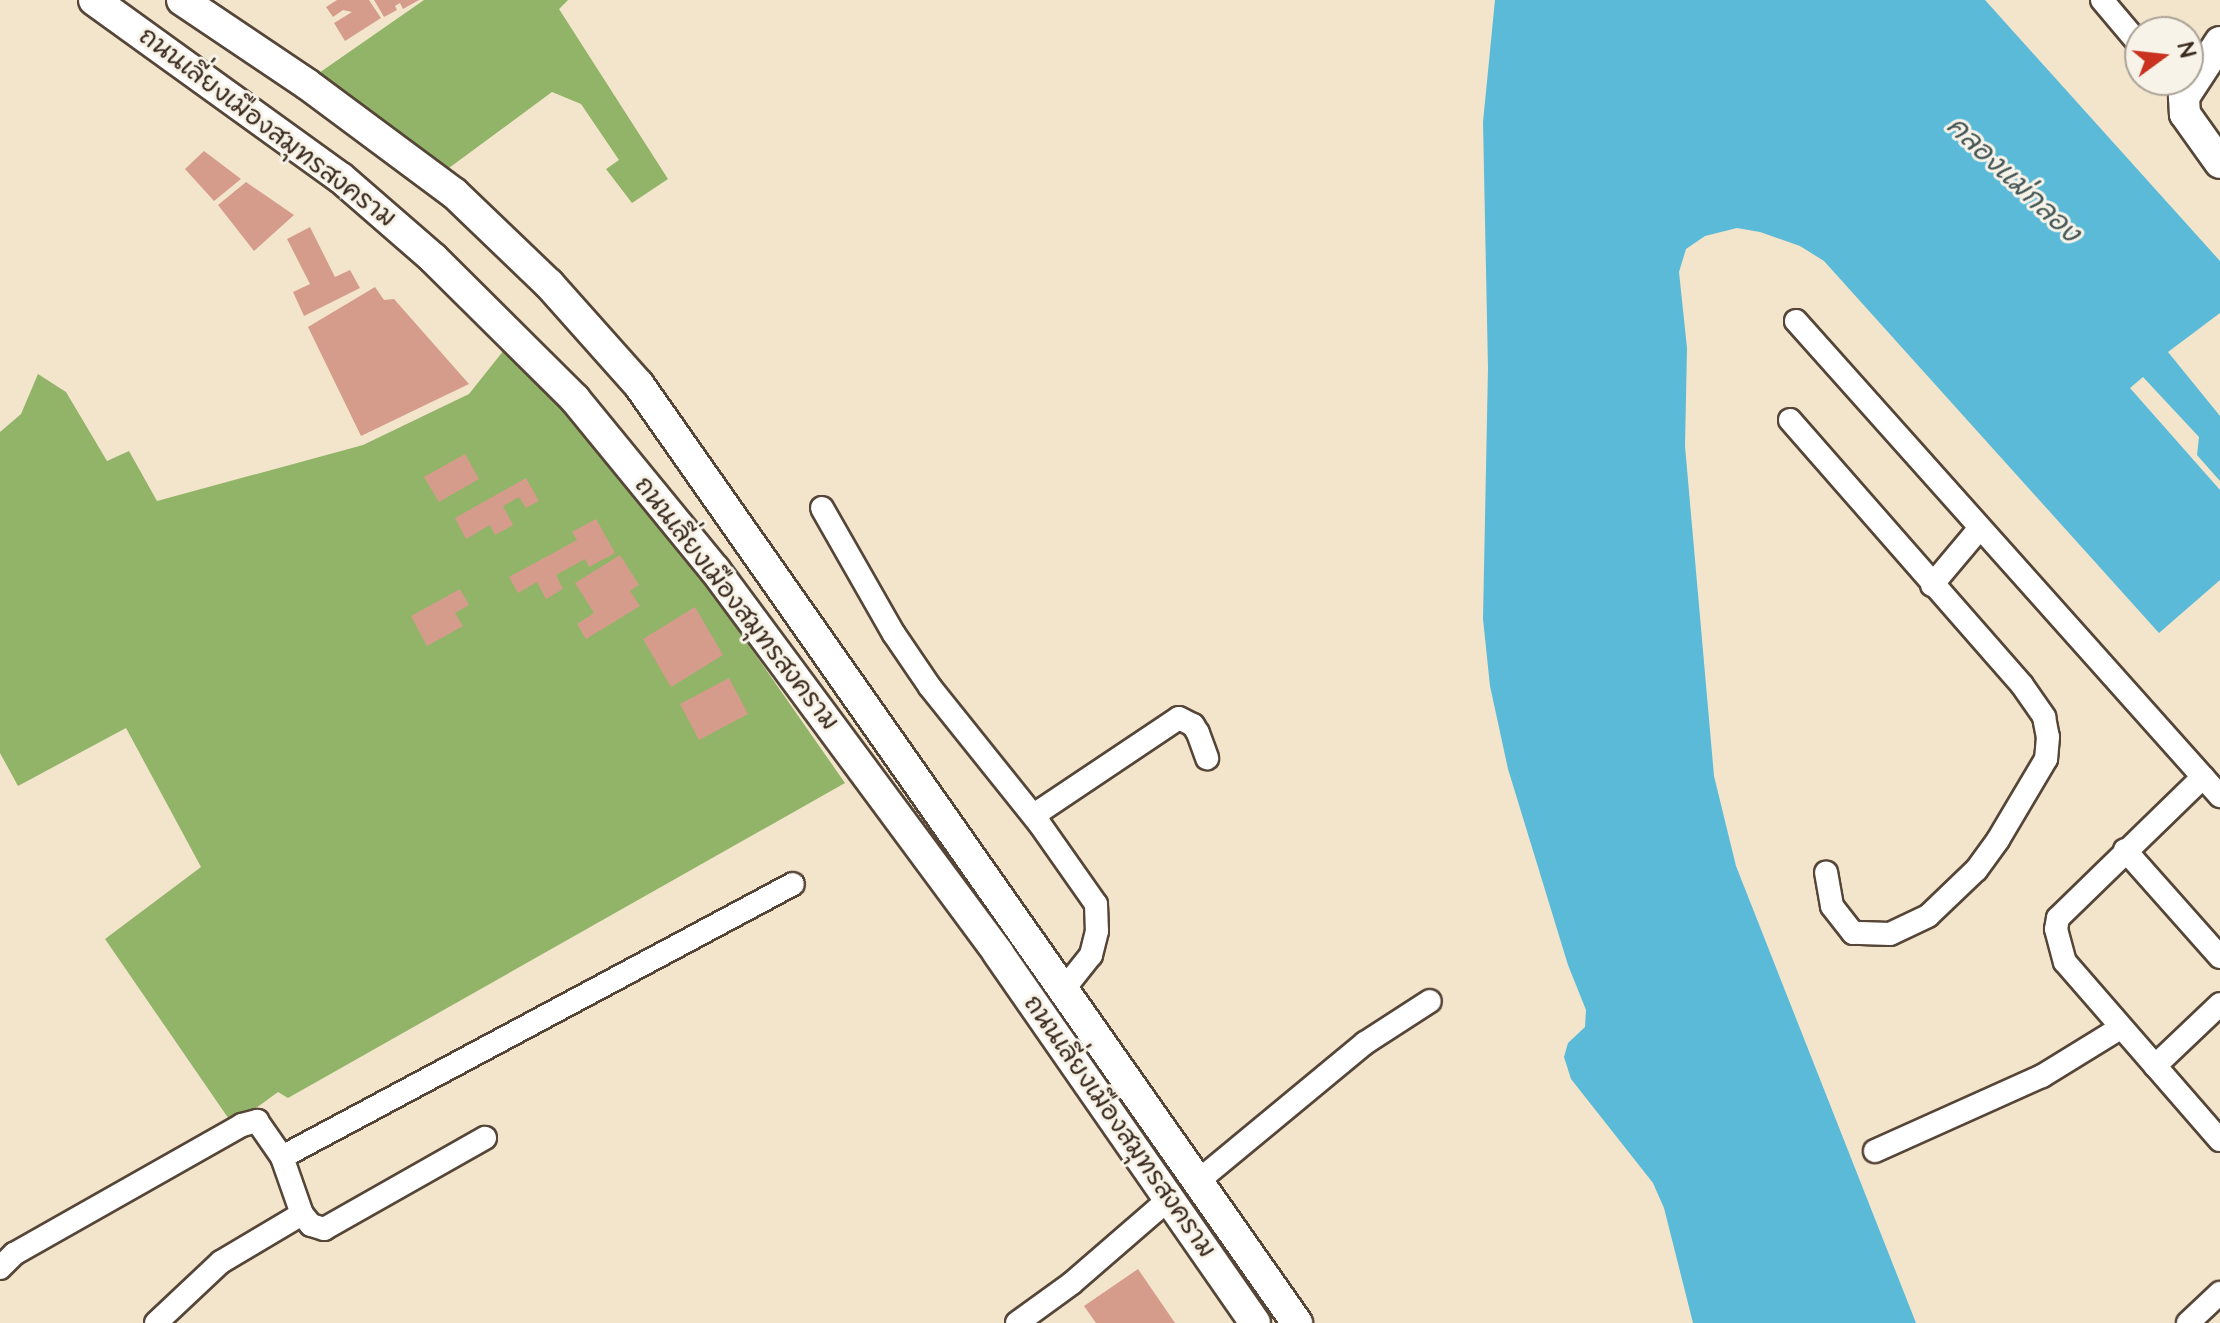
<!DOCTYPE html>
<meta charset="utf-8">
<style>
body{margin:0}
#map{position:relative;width:2220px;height:1323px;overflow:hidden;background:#f2e5cc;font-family:"Architects Daughter","Playpen Sans Thai",sans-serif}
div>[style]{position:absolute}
.forest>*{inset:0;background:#92b468}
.water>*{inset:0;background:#5abad8}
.building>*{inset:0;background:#d59c8c}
.roads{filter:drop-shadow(2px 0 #564638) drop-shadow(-2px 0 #564638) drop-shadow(0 2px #564638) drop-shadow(0 -2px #564638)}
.street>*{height:22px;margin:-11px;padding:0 11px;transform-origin:11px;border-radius:11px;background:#fff}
.secondary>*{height:30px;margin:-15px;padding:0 15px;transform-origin:15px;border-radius:15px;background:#fff}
span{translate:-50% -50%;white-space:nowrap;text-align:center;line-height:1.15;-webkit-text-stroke:6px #f7f3e8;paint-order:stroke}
.street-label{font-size:26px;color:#3b2a1e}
.water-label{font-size:28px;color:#445556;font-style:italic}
.north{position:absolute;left:2124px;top:16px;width:80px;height:80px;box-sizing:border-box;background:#f7f3e8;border:2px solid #aca397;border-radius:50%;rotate:75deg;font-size:22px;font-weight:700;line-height:32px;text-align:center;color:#3b2a1e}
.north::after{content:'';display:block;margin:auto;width:28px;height:36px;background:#c8321e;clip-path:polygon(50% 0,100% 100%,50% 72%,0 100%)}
</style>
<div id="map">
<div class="forest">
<div style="clip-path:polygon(424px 0,568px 0,559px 9px,668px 179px,632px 203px,606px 169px,619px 160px,581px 104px,552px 92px,434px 179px,306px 82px)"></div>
<div style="clip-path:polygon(504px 350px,566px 409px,693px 565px,845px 783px,288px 1098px,278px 1092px,233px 1125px,105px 939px,201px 867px,126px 728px,18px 786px,0 753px,0 432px,21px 414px,38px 374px,66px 392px,107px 461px,129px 451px,157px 501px,363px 445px,469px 394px)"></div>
</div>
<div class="water">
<div style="clip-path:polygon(1495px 0,1985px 0,2220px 261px,2220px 313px,2168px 352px,2220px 416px,2220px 481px,2197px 455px,2199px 437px,2143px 377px,2130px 388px,2220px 490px,2220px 580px,2159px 633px,1824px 261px,1800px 246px,1760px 232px,1737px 228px,1705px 236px,1686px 249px,1679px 272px,1687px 348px,1685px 446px,1714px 776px,1736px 866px,1916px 1323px,1693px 1323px,1664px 1208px,1653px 1183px,1571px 1079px,1564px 1057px,1568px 1043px,1585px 1027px,1586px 1010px,1568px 965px,1508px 769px,1490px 686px,1483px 619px,1488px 368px,1483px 122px)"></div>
</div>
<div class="building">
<div style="clip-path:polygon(337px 0,369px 0,381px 18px,345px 41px,334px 23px,352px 12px,343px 10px,333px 17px,326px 7px)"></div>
<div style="clip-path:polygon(374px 0,419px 0,403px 9px,400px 3px,395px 6px,397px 10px,384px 17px)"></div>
<div style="clip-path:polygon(204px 151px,241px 179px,214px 201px,185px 169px)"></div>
<div style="clip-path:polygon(246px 182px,294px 215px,254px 251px,218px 205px)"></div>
<div style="clip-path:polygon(310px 227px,335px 277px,350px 270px,360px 288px,304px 316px,293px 292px,310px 284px,287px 239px)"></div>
<div style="clip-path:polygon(375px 287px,384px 300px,394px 299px,469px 384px,361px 436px,308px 327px)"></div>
<div style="clip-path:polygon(465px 454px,479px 479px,439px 502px,424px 477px)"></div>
<div style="clip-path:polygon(526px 478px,539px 501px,526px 508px,519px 497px,503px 506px,513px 525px,495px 535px,490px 525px,466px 539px,455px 518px)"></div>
<div style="clip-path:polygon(596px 519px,615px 553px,589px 567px,585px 559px,556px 575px,563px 589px,546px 599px,537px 582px,518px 593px,509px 577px,577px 540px,572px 532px)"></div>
<div style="clip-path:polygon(620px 555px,639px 585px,630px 591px,640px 606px,586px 639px,577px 624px,594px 613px,575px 583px)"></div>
<div style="clip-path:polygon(460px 589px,469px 605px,455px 613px,463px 626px,427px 646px,411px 616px)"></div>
<div style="clip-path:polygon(695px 607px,723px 655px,671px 687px,643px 639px)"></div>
<div style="clip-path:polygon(729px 678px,748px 714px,699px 740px,680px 704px)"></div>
<div style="clip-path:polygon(1138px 1269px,1175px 1323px,1096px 1323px,1084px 1306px)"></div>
</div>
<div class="roads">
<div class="street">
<div style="left:2102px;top:0;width:59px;rotate:49.8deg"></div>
<div style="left:1796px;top:321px;width:637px;rotate:48.25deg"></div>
<div style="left:1790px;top:420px;width:352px;rotate:48.8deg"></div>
<div style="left:2022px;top:685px;width:39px;rotate:55deg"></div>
<div style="left:2044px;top:717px;width:20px;rotate:79deg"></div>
<div style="left:2048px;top:737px;width:22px;rotate:95deg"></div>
<div style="left:2046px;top:759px;width:94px;rotate:120.7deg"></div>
<div style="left:1998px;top:840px;width:37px;rotate:126deg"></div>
<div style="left:1976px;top:870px;width:66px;rotate:136.2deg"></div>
<div style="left:1928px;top:916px;width:42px;rotate:154.7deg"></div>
<div style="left:1890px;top:934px;width:37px;rotate:-178deg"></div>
<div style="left:1853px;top:933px;width:34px;rotate:-128deg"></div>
<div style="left:1832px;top:906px;width:34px;rotate:-100deg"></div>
<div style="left:822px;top:508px;width:145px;rotate:60.3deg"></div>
<div style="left:894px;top:634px;width:64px;rotate:55.8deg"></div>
<div style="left:930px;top:687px;width:174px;rotate:51.3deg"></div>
<div style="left:1039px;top:823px;width:99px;rotate:54.9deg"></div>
<div style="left:1096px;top:904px;width:27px;rotate:88deg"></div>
<div style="left:1097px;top:931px;width:25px;rotate:104deg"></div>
<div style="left:1091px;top:955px;width:43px;rotate:128.5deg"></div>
<div style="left:1932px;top:585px;width:73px;rotate:-50deg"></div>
<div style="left:2203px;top:777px;width:202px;rotate:135.8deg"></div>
<div style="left:2058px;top:918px;width:11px;rotate:100deg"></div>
<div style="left:2056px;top:929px;width:34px;rotate:75deg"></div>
<div style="left:2065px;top:962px;width:236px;rotate:49deg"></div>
<div style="left:1034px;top:815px;width:174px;rotate:-33.8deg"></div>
<div style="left:1179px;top:718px;width:16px;rotate:27deg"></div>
<div style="left:1193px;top:725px;width:9px;rotate:58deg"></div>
<div style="left:1198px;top:733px;width:27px;rotate:70deg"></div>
<div style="left:2125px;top:850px;width:143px;rotate:48.4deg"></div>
<div style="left:2155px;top:1066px;width:90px;rotate:-43.6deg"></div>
<div style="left:1875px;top:1151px;width:183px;rotate:-24.2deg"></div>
<div style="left:2042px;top:1076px;width:92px;rotate:-31.6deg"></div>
<div style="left:282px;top:1157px;width:579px;rotate:-28.11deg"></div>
<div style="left:1197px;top:1182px;width:218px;rotate:-39.6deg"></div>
<div style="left:1365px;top:1043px;width:77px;rotate:-32.9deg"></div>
<div style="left:0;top:1268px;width:20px;rotate:-45deg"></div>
<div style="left:14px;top:1254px;width:262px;rotate:-29.5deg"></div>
<div style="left:242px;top:1125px;width:16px;rotate:-15deg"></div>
<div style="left:257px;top:1121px;width:44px;rotate:55.2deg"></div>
<div style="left:282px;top:1157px;width:60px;rotate:70.7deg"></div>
<div style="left:302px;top:1214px;width:14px;rotate:51deg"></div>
<div style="left:311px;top:1225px;width:14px;rotate:17deg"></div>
<div style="left:324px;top:1229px;width:185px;rotate:-29.5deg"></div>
<div style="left:156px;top:1323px;width:89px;rotate:-43.2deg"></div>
<div style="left:221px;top:1262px;width:94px;rotate:-30.7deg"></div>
<div style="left:1017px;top:1323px;width:68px;rotate:-36deg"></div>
<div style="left:1072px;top:1283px;width:128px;rotate:-40.9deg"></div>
<div style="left:2188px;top:1323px;width:44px;rotate:-43.2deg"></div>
</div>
<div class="secondary">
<div style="left:94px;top:0;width:304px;rotate:35.8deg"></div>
<div style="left:341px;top:178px;width:122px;rotate:41deg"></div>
<div style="left:433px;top:258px;width:200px;rotate:44.8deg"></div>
<div style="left:575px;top:399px;width:221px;rotate:50.7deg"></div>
<div style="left:715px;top:570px;width:476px;rotate:53.5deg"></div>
<div style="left:998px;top:953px;width:450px;rotate:55.2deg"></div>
<div style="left:182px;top:0;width:151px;rotate:33.9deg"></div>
<div style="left:307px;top:84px;width:183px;rotate:36.6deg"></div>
<div style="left:454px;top:193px;width:132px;rotate:43.8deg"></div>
<div style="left:549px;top:284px;width:135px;rotate:48.3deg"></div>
<div style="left:639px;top:385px;width:1146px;rotate:54.95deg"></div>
<div style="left:2220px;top:42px;width:66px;rotate:123.2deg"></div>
<div style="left:2184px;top:97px;width:17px;rotate:87deg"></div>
<div style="left:2185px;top:114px;width:60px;rotate:54.5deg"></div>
</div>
</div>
<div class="street-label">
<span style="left:267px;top:128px;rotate:37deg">ถนนเลี่ยงเมืองสมุทรสงคราม</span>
<span style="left:736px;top:604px;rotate:52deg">ถนนเลี่ยงเมืองสมุทรสงคราม</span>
<span style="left:1119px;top:1127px;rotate:55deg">ถนนเลี่ยงเมืองสมุทรสงคราม</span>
</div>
<div class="water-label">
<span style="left:2013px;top:180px;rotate:43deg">คลองแม่กลอง</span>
</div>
<div class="north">N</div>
</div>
